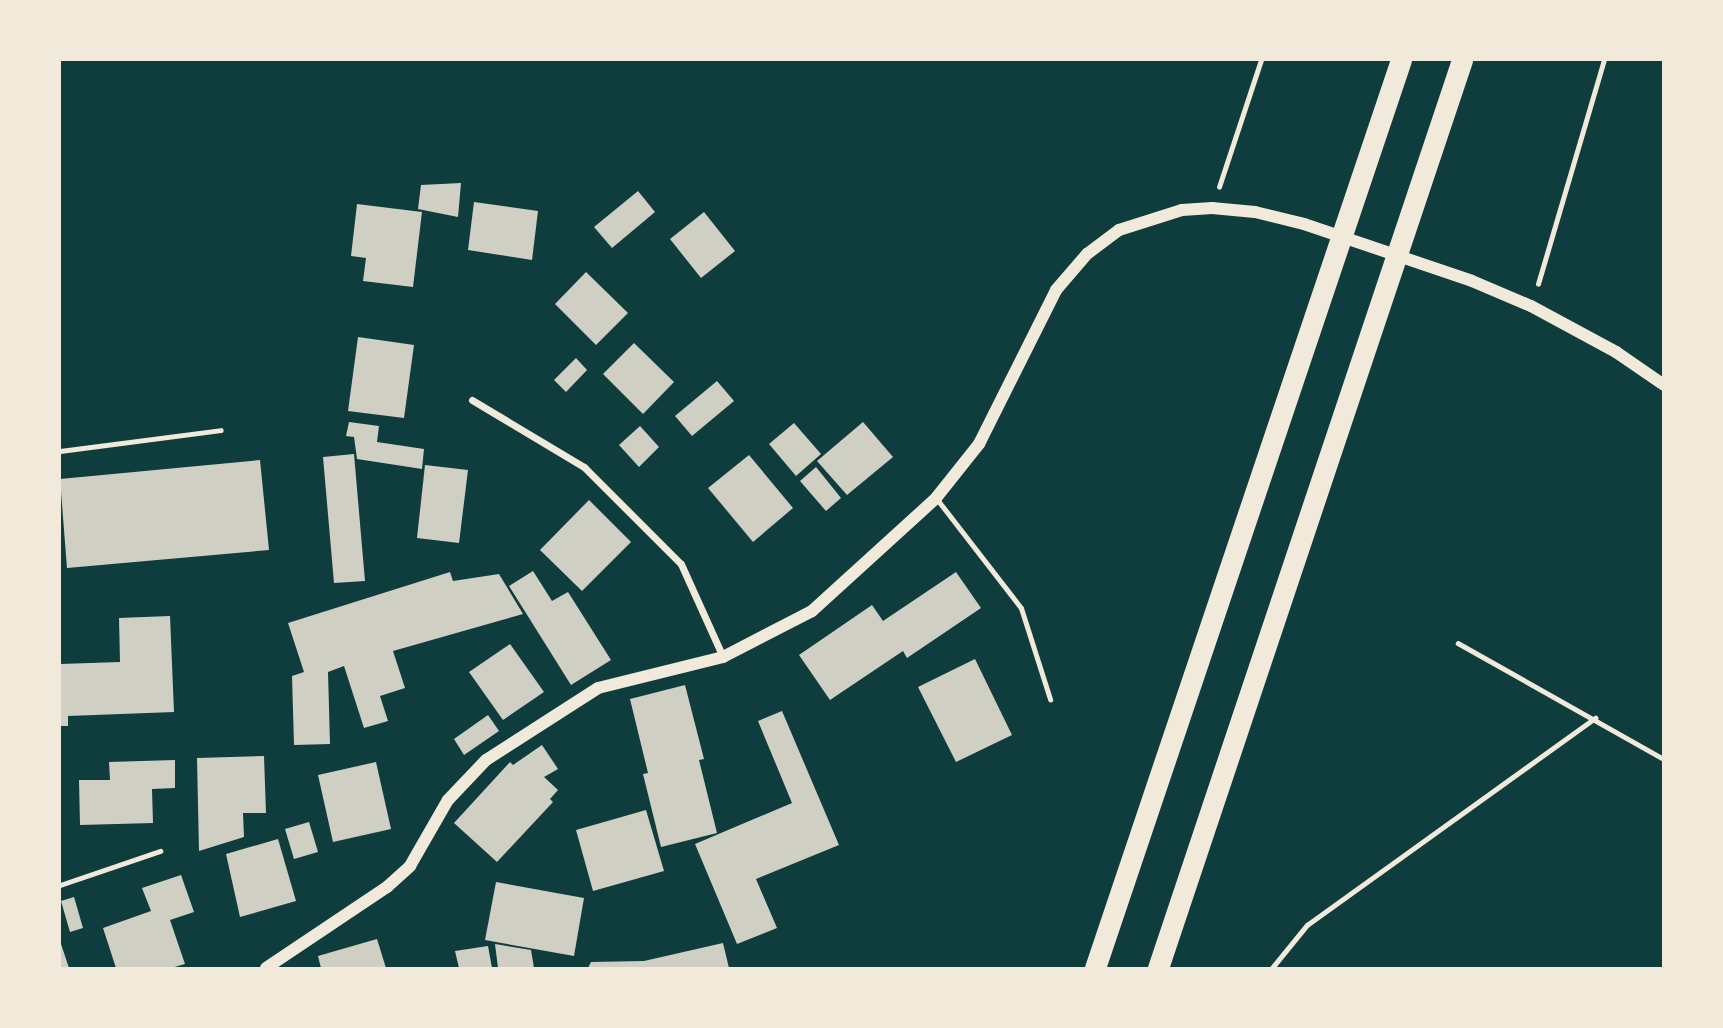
<!DOCTYPE html>
<style>
body{margin:0}
#map{position:relative;width:1723px;height:1028px;overflow:hidden;background:#0f3d3e;font-family:"Titillium Web",sans-serif}
div>[style]{position:absolute}
.building>*{inset:0;background:#cfcfc3}
.path>*{height:4.5px;margin:-2.25px;padding:0 2.25px;transform-origin:2.25px;border-radius:2.25px;background:#f1e9da}
.service>*{height:5px;margin:-2.5px;padding:0 2.5px;transform-origin:2.5px;border-radius:2.5px;background:#f1e9da}
.minor>*{height:7px;margin:-3.5px;padding:0 3.5px;transform-origin:3.5px;border-radius:3.5px;background:#f1e9da}
.tertiary>*{height:12px;margin:-6px;padding:0 6px;transform-origin:6px;border-radius:6px;background:#f1e9da}
.motorway>*{height:21px;margin:-10.5px;padding:0 10.5px;transform-origin:10.5px;border-radius:10.5px;background:#f1e9da}
span{translate:-50% -50%;white-space:nowrap;text-align:center;line-height:1.15;-webkit-text-stroke:5px #f1e9da;paint-order:stroke}
.frame{position:absolute;inset:0;border:61px solid #f1e9da;pointer-events:none}
</style>
<div id="map">
<div class="building">
<div style="clip-path:polygon(461px 183px,458px 217px,418px 209px,421px 185px)"></div>
<div style="clip-path:polygon(638px 191px,655px 212px,612px 248px,594px 227px)"></div>
<div style="clip-path:polygon(474px 202px,538px 211px,532px 260px,468px 250px)"></div>
<div style="clip-path:polygon(357px 204px,422px 212px,413px 287px,363px 281px,366px 258px,351px 256px)"></div>
<div style="clip-path:polygon(704px 212px,735px 251px,701px 278px,670px 239px)"></div>
<div style="clip-path:polygon(586px 272px,628px 313px,596px 345px,555px 304px)"></div>
<div style="clip-path:polygon(358px 337px,414px 345px,404px 418px,348px 411px)"></div>
<div style="clip-path:polygon(634px 343px,674px 382px,643px 414px,603px 374px)"></div>
<div style="clip-path:polygon(576px 358px,587px 370px,566px 392px,554px 380px)"></div>
<div style="clip-path:polygon(717px 381px,734px 401px,692px 436px,675px 416px)"></div>
<div style="clip-path:polygon(349px 422px,379px 426px,377px 442px,424px 449px,422px 469px,357px 459px,354px 437px,346px 436px)"></div>
<div style="clip-path:polygon(863px 422px,893px 457px,847px 495px,817px 461px)"></div>
<div style="clip-path:polygon(794px 423px,821px 454px,796px 476px,769px 444px)"></div>
<div style="clip-path:polygon(640px 426px,659px 447px,639px 467px,619px 445px)"></div>
<div style="clip-path:polygon(354px 454px,365px 581px,334px 583px,323px 457px)"></div>
<div style="clip-path:polygon(749px 455px,793px 508px,753px 542px,708px 488px)"></div>
<div style="clip-path:polygon(260px 460px,269px 550px,67px 568px,60px 479px)"></div>
<div style="clip-path:polygon(425px 465px,468px 470px,459px 543px,417px 538px)"></div>
<div style="clip-path:polygon(816px 467px,841px 498px,826px 511px,800px 481px)"></div>
<div style="clip-path:polygon(589px 500px,631px 542px,582px 591px,540px 550px)"></div>
<div style="clip-path:polygon(533px 571px,552px 601px,568px 592px,611px 660px,571px 685px,509px 586px)"></div>
<div style="clip-path:polygon(450px 572px,453px 581px,499px 574px,523px 614px,393px 651px,405px 688px,380px 696px,388px 721px,364px 728px,344px 666px,328px 672px,330px 744px,294px 745px,292px 676px,304px 672px,288px 623px)"></div>
<div style="clip-path:polygon(956px 572px,981px 608px,907px 658px,903px 651px,830px 700px,799px 655px,872px 605px,883px 621px)"></div>
<div style="clip-path:polygon(170px 616px,174px 712px,68px 716px,68px 726px,60px 726px,60px 664px,120px 662px,119px 618px)"></div>
<div style="clip-path:polygon(510px 644px,544px 692px,503px 720px,469px 672px)"></div>
<div style="clip-path:polygon(975px 659px,1012px 735px,956px 762px,918px 687px)"></div>
<div style="clip-path:polygon(685px 685px,704px 759px,699px 760px,717px 833px,661px 847px,643px 774px,648px 773px,630px 699px)"></div>
<div style="clip-path:polygon(782px 711px,839px 845px,756px 879px,777px 928px,737px 944px,695px 844px,792px 803px,758px 721px)"></div>
<div style="clip-path:polygon(488px 715px,499px 731px,464px 755px,454px 739px)"></div>
<div style="clip-path:polygon(542px 745px,558px 769px,544px 777px,558px 790px,550px 799px,553px 802px,497px 862px,454px 823px,510px 762px,513px 765px)"></div>
<div style="clip-path:polygon(264px 756px,266px 813px,243px 813px,244px 837px,199px 851px,197px 758px)"></div>
<div style="clip-path:polygon(175px 760px,175px 788px,152px 789px,153px 823px,80px 825px,79px 780px,110px 780px,109px 762px)"></div>
<div style="clip-path:polygon(376px 762px,391px 829px,333px 842px,318px 775px)"></div>
<div style="clip-path:polygon(646px 810px,664px 871px,593px 891px,576px 830px)"></div>
<div style="clip-path:polygon(309px 822px,318px 852px,294px 859px,285px 829px)"></div>
<div style="clip-path:polygon(278px 839px,296px 901px,240px 917px,226px 854px)"></div>
<div style="clip-path:polygon(181px 875px,194px 912px,170px 920px,185px 964px,171px 968px,116px 968px,103px 928px,151px 911px,142px 888px)"></div>
<div style="clip-path:polygon(496px 882px,584px 898px,574px 956px,485px 940px)"></div>
<div style="clip-path:polygon(74px 897px,83px 928px,70px 932px,61px 901px)"></div>
<div style="clip-path:polygon(377px 939px,386px 968px,321px 968px,318px 956px)"></div>
<div style="clip-path:polygon(60px 941px,69px 968px,60px 968px)"></div>
<div style="clip-path:polygon(723px 943px,729px 968px,588px 968px,591px 962px,644px 961px)"></div>
<div style="clip-path:polygon(495px 944px,531px 950px,534px 968px,498px 968px)"></div>
<div style="clip-path:polygon(488px 946px,492px 968px,459px 968px,455px 951px)"></div>
</div>
<div class="path">
<div style="left:1219px;top:187px;width:134px;rotate:-71.7deg"></div>
<div style="left:1538px;top:284px;width:234px;rotate:-73.6deg"></div>
<div style="left:1458px;top:643px;width:236px;rotate:29.4deg"></div>
<div style="left:1272px;top:968px;width:55px;rotate:-50.9deg"></div>
<div style="left:1307px;top:925px;width:355px;rotate:-35.7deg"></div>
</div>
<div class="service">
<div style="left:60px;top:451px;width:162px;rotate:-7.4deg"></div>
<div style="left:936px;top:498px;width:139px;rotate:52.3deg"></div>
<div style="left:1021px;top:608px;width:96px;rotate:72.3deg"></div>
<div style="left:60px;top:885px;width:106px;rotate:-18.8deg"></div>
</div>
<div class="minor">
<div style="left:472px;top:400px;width:131px;rotate:30.9deg"></div>
<div style="left:584px;top:467px;width:137px;rotate:45deg"></div>
<div style="left:681px;top:564px;width:102px;rotate:65.7deg"></div>
</div>
<div class="tertiary">
<div style="left:266px;top:968px;width:146px;rotate:-33.8deg"></div>
<div style="left:387px;top:887px;width:31px;rotate:-42deg"></div>
<div style="left:410px;top:866px;width:76px;rotate:-60.1deg"></div>
<div style="left:448px;top:800px;width:55px;rotate:-46.5deg"></div>
<div style="left:486px;top:760px;width:133px;rotate:-32.7deg"></div>
<div style="left:598px;top:688px;width:129px;rotate:-13.9deg"></div>
<div style="left:723px;top:657px;width:100px;rotate:-27.3deg"></div>
<div style="left:812px;top:611px;width:168px;rotate:-42.3deg"></div>
<div style="left:936px;top:498px;width:69px;rotate:-51.5deg"></div>
<div style="left:979px;top:444px;width:172px;rotate:-63.4deg"></div>
<div style="left:1056px;top:290px;width:48px;rotate:-49.3deg"></div>
<div style="left:1087px;top:254px;width:40px;rotate:-37deg"></div>
<div style="left:1119px;top:230px;width:66px;rotate:-17.6deg"></div>
<div style="left:1182px;top:210px;width:30px;rotate:-4deg"></div>
<div style="left:1212px;top:208px;width:43px;rotate:5.3deg"></div>
<div style="left:1255px;top:212px;width:50px;rotate:13.8deg"></div>
<div style="left:1304px;top:224px;width:177px;rotate:18.7deg"></div>
<div style="left:1472px;top:281px;width:64px;rotate:23deg"></div>
<div style="left:1531px;top:306px;width:97px;rotate:28.4deg"></div>
<div style="left:1616px;top:352px;width:58px;rotate:34.5deg"></div>
</div>
<div class="motorway">
<div style="left:1095px;top:968px;width:958px;rotate:-71.38deg"></div>
<div style="left:1158px;top:968px;width:958px;rotate:-71.49deg"></div>
</div>
<div class="frame"></div>
</div>
